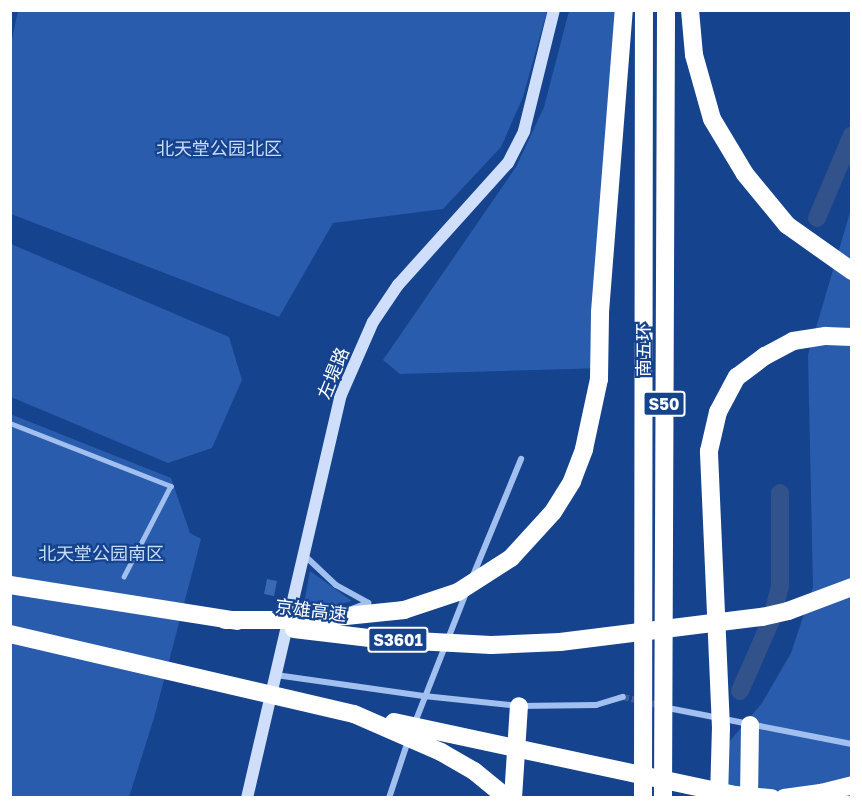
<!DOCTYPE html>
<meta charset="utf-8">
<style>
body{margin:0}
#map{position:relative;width:862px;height:808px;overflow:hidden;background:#16438e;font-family:"Golos Text","Noto Sans SC",sans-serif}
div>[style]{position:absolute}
.green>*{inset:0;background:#295cac}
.river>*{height:18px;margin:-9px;padding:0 9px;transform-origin:9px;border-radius:9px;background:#31528a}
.building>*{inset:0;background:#3a6ab4}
.minor-tunnel>*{height:6px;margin-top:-3px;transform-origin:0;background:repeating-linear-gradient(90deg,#395f9f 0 6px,transparent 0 9px)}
.service>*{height:4.5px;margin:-2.25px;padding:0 2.25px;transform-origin:2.25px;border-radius:2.25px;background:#a1c0ef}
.minor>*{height:6px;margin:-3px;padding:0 3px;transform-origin:3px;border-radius:3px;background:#a1c0ef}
.secondary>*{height:12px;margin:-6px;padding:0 6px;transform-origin:6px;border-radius:6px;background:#cfdffb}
.motorway>*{height:18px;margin:-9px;padding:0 9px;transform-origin:9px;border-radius:9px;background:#fff}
span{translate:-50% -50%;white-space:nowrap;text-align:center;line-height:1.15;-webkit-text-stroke:4.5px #16438e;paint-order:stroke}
.shield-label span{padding:2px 4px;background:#16438e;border:2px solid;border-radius:4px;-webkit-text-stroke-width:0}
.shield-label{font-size:16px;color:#fff;font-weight:700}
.park-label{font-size:18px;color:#c8dcfb}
.street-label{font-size:18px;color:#fff}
.frame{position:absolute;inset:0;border:12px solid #fff;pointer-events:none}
</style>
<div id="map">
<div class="green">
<div style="clip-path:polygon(18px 11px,18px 10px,547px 11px,523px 97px,501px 147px,443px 209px,333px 223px,279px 317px,11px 214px,10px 49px)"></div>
<div style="clip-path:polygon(569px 11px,616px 11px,606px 368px,400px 374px,383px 360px,516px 167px,544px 107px)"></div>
<div style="clip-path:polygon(851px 209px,851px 797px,723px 798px,723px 749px,762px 703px,791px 653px,813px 587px,808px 355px)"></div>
<div style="clip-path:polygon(11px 244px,229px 337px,242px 380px,212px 448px,168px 463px,11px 397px)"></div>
<div style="clip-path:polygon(10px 414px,171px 478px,190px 533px,201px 539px,154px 718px,129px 797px,11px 797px)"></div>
<div style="clip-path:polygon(310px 571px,352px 601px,302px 614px)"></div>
</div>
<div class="river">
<div style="left:817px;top:218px;width:90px;rotate:-67.1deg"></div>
<div style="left:740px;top:691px;width:80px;rotate:-66.3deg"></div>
<div style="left:772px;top:618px;width:34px;rotate:-76deg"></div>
<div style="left:780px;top:585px;width:92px;rotate:-90deg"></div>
</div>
<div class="building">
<div style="clip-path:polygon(267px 579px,277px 581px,274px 596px,264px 594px)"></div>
</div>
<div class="minor-tunnel">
<div style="left:623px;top:697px;width:39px;rotate:13deg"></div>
</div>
<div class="service">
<div style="left:10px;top:423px;width:173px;rotate:21.4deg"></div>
<div style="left:171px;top:486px;width:102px;rotate:117.3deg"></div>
</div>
<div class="minor">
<div style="left:304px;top:555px;width:44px;rotate:43.2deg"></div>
<div style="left:336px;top:585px;width:37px;rotate:29deg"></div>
<div style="left:472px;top:578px;width:129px;rotate:-67.6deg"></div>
<div style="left:354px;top:608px;width:15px;rotate:-20deg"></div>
<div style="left:276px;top:675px;width:149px;rotate:8.1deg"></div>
<div style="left:424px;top:696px;width:96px;rotate:6deg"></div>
<div style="left:519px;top:706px;width:77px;rotate:-0.7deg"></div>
<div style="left:596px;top:705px;width:28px;rotate:-17deg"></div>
<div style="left:673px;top:709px;width:182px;rotate:11.1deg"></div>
<div style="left:414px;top:725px;width:142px;rotate:-68.5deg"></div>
<div style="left:389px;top:798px;width:60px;rotate:-71.6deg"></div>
</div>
<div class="secondary">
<div style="left:247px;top:798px;width:412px;rotate:-76.9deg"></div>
<div style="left:340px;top:397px;width:82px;rotate:-66.3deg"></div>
<div style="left:373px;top:322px;width:45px;rotate:-56deg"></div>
<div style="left:398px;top:285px;width:164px;rotate:-48deg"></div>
<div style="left:508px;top:163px;width:36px;rotate:-63deg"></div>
<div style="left:524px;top:131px;width:125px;rotate:-76.1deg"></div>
</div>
<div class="motorway">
<div style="left:690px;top:10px;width:45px;rotate:84.9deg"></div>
<div style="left:694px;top:55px;width:66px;rotate:74.3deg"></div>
<div style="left:712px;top:119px;width:64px;rotate:59deg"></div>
<div style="left:745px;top:174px;width:66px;rotate:50.5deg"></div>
<div style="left:787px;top:225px;width:80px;rotate:35.3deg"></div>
<div style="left:10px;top:585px;width:230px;rotate:9deg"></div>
<div style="left:225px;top:620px;width:82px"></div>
<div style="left:307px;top:620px;width:98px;rotate:-5.9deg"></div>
<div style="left:404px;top:610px;width:57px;rotate:-18.4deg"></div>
<div style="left:458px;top:592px;width:63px;rotate:-32.7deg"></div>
<div style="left:511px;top:558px;width:62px;rotate:-47.6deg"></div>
<div style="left:553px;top:512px;width:36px;rotate:-58deg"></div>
<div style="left:572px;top:481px;width:34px;rotate:-69deg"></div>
<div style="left:584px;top:449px;width:72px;rotate:-77.9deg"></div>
<div style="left:599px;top:379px;width:67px;rotate:-89.1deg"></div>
<div style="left:600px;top:312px;width:303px;rotate:-85.5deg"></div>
<div style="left:294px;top:629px;width:85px;rotate:6.8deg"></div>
<div style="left:378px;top:639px;width:113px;rotate:3deg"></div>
<div style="left:491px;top:645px;width:69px;rotate:-2.5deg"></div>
<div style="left:560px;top:642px;width:204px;rotate:-7.1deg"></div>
<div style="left:762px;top:617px;width:27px;rotate:-13deg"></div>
<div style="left:788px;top:611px;width:68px;rotate:-20.6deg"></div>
<div style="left:10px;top:634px;width:353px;rotate:13.1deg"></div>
<div style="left:354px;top:714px;width:95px;rotate:23.6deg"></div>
<div style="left:441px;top:752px;width:38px;rotate:30deg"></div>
<div style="left:474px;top:771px;width:43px;rotate:39.3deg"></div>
<div style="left:394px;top:722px;width:349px;rotate:12.1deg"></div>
<div style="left:735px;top:795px;width:37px;rotate:5deg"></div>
<div style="left:513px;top:798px;width:92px;rotate:-86.3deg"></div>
<div style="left:643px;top:798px;width:788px;rotate:-89.93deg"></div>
<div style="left:663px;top:798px;width:788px;rotate:-89.78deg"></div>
<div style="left:719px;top:798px;width:70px;rotate:-88.4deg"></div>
<div style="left:721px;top:728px;width:277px;rotate:-92.5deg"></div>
<div style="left:709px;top:451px;width:40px;rotate:-77deg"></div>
<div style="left:718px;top:412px;width:40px;rotate:-62deg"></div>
<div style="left:737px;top:377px;width:35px;rotate:-37deg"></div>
<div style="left:765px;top:356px;width:32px;rotate:-28deg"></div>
<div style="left:793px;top:341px;width:33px;rotate:-9deg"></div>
<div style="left:826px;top:336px;width:26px;rotate:2deg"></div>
<div style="left:749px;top:798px;width:73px;rotate:-89.2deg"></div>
<div style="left:784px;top:798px;width:37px;rotate:-8deg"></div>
<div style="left:821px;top:793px;width:32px;rotate:-14deg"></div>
</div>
<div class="shield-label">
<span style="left:664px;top:404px">S50</span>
<span style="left:398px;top:640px">S3601</span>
</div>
<div class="park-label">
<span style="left:219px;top:148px">北天堂公园北区</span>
<span style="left:101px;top:553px">北天堂公园南区</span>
</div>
<div class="street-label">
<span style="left:643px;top:350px;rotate:-90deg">南五环</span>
<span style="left:333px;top:373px;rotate:-68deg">左堤路</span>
<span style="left:311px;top:610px;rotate:7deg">京雄高速</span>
</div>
<div class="frame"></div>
</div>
